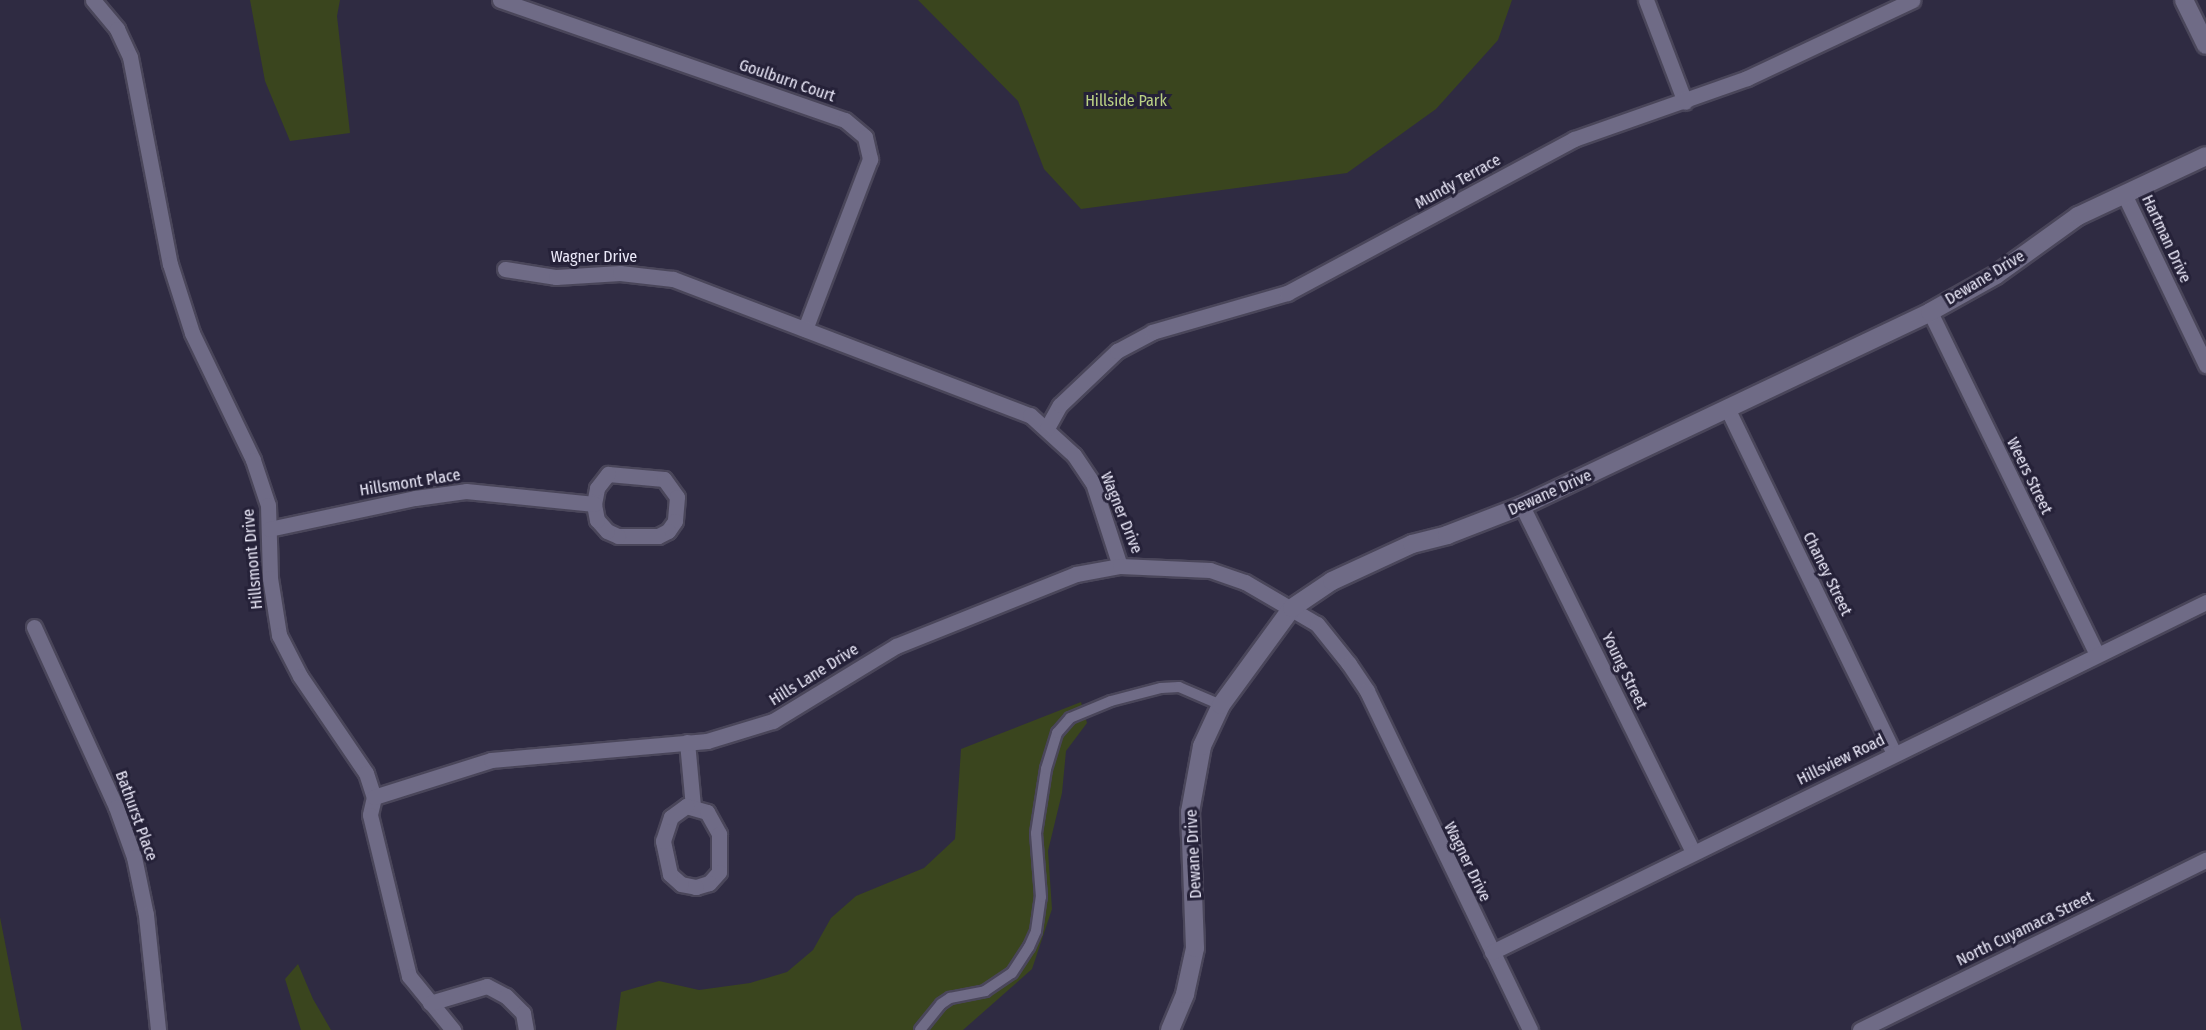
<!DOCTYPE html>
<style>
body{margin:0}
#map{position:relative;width:2206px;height:1030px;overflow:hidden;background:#2f2b42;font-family:"Fira Sans Condensed",sans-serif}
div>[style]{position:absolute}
.green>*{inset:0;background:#3a451e}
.roads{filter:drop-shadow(2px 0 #4a465a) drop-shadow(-2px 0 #4a465a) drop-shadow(0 2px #4a465a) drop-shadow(0 -2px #4a465a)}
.pedestrian>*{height:10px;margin:-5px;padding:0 5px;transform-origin:5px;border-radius:5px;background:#6f6b86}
.minor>*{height:15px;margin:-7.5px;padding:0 7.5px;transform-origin:7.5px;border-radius:7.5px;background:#6f6b86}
.tertiary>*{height:18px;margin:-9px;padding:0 9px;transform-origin:9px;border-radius:9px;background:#6f6b86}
span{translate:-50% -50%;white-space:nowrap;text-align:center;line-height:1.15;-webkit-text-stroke:6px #252138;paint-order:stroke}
.street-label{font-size:16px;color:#ebe9f9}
.park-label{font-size:16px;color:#bbd284}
</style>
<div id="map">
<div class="green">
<div style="clip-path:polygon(250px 0,340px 0,337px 16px,350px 133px,290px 141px,265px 81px)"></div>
<div style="clip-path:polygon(918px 0,1512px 0,1498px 40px,1436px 109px,1347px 173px,1081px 209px,1044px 169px,1018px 101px)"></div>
<div style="clip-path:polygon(1081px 702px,1087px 723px,1066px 751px,1062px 793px,1048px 851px,1052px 909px,1032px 969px,963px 1030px,616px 1030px,621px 992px,659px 981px,699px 990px,750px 983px,787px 972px,813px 950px,831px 918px,856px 896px,924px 868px,955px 839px,961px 749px)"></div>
<div style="clip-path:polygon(0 917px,22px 1030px,0 1030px)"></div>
<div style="clip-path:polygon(298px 964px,313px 999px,331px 1030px,301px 1030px,285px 979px)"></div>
</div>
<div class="roads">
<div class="pedestrian">
<div style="left:920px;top:1030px;width:33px;rotate:-51deg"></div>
<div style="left:941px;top:1004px;width:11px;rotate:-34deg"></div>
<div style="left:950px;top:998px;width:36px;rotate:-11deg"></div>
<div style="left:985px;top:991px;width:32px;rotate:-34deg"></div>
<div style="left:1012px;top:973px;width:31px;rotate:-57deg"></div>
<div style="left:1029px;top:947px;width:17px;rotate:-66deg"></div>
<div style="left:1036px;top:931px;width:34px;rotate:-82deg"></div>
<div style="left:1041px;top:897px;width:64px;rotate:-94.5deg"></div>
<div style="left:1036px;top:833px;width:65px;rotate:-81.1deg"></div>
<div style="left:1046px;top:769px;width:38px;rotate:-73deg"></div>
<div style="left:1057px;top:733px;width:20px;rotate:-49deg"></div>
<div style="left:1070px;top:718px;width:44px;rotate:-22.5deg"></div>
<div style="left:1111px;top:701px;width:52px;rotate:-14.6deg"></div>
<div style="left:1161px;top:688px;width:18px;rotate:-3deg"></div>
<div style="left:1179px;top:687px;width:46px;rotate:23.2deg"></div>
</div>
<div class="minor">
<div style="left:93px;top:0;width:38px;rotate:50deg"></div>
<div style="left:117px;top:29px;width:31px;rotate:65deg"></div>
<div style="left:130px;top:57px;width:211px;rotate:79.1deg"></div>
<div style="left:170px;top:264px;width:72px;rotate:72.3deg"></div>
<div style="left:192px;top:333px;width:141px;rotate:64.3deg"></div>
<div style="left:253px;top:460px;width:47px;rotate:71.6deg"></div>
<div style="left:268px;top:505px;width:73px;rotate:88.4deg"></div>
<div style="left:270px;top:578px;width:58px;rotate:81deg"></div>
<div style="left:279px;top:635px;width:46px;rotate:62.9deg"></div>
<div style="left:300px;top:676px;width:117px;rotate:55.8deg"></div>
<div style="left:366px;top:773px;width:25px;rotate:72deg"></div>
<div style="left:374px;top:797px;width:18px;rotate:103deg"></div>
<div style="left:370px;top:815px;width:166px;rotate:76.4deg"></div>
<div style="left:409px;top:976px;width:70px;rotate:50.8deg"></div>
<div style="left:500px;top:0;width:365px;rotate:19.2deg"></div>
<div style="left:845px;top:120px;width:26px;rotate:40deg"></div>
<div style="left:865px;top:137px;width:23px;rotate:77deg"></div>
<div style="left:870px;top:159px;width:182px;rotate:110.9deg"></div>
<div style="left:1646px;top:0;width:109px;rotate:69.1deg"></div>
<div style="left:2124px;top:194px;width:190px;rotate:64.4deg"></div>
<div style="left:505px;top:269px;width:52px;rotate:8.9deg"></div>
<div style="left:556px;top:277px;width:64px;rotate:-3.6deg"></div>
<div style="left:620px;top:273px;width:53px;rotate:6.5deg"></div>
<div style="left:673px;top:279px;width:382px;rotate:20.9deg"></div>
<div style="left:1030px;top:415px;width:59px;rotate:42.3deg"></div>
<div style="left:1074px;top:455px;width:34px;rotate:56deg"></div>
<div style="left:1093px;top:483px;width:87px;rotate:72deg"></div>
<div style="left:1930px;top:312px;width:381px;rotate:64deg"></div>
<div style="left:1728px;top:410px;width:382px;rotate:64.2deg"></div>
<div style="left:1047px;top:428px;width:26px;rotate:-61deg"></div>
<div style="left:1060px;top:405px;width:79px;rotate:-43.5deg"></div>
<div style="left:1117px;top:351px;width:40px;rotate:-28deg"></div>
<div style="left:1152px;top:332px;width:141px;rotate:-16.1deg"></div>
<div style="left:1287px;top:293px;width:326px;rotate:-28.2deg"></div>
<div style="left:1574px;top:139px;width:183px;rotate:-19.4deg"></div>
<div style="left:1747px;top:78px;width:183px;rotate:-25.2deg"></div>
<div style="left:608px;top:474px;width:56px;rotate:5.1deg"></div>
<div style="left:664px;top:479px;width:22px;rotate:54deg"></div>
<div style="left:677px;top:497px;width:24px;rotate:95deg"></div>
<div style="left:675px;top:521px;width:12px;rotate:125deg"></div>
<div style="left:668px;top:531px;width:11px;rotate:153deg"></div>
<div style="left:658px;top:536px;width:40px;rotate:180deg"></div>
<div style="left:618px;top:536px;width:12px;rotate:-156deg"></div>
<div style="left:607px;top:531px;width:15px;rotate:-132deg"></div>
<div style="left:597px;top:520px;width:16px;rotate:-101deg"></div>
<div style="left:594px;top:504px;width:16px;rotate:-79deg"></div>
<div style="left:597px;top:488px;width:18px;rotate:-52deg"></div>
<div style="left:1522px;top:506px;width:386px;rotate:63.7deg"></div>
<div style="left:269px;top:529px;width:149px;rotate:-12deg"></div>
<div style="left:415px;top:498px;width:51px;rotate:-7.8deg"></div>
<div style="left:466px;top:491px;width:129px;rotate:5.8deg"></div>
<div style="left:34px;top:627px;width:198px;rotate:65.5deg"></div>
<div style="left:116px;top:807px;width:53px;rotate:70.2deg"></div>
<div style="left:134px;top:857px;width:59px;rotate:78.3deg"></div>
<div style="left:146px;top:915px;width:116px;rotate:84deg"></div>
<div style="left:687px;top:742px;width:65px;rotate:84.7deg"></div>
<div style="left:374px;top:797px;width:123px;rotate:-17.5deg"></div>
<div style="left:491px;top:760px;width:217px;rotate:-5deg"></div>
<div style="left:707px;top:741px;width:69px;rotate:-16.9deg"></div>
<div style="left:773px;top:721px;width:144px;rotate:-31.4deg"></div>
<div style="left:896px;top:646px;width:194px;rotate:-21.8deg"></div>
<div style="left:1076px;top:574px;width:45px;rotate:-10.3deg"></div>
<div style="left:1120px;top:566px;width:90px;rotate:2.5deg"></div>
<div style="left:1210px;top:570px;width:37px;rotate:19deg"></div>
<div style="left:1245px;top:582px;width:83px;rotate:30.3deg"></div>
<div style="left:1317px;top:624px;width:51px;rotate:51.3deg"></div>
<div style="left:1349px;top:664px;width:32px;rotate:56deg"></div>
<div style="left:1367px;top:691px;width:376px;rotate:64.3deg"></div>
<div style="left:686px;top:806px;width:22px;rotate:16deg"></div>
<div style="left:707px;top:812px;width:25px;rotate:61deg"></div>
<div style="left:719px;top:834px;width:38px;rotate:90deg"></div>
<div style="left:719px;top:872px;width:15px;rotate:132deg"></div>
<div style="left:709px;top:883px;width:14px;rotate:163deg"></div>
<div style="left:696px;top:887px;width:15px;rotate:-169deg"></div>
<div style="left:681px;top:884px;width:15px;rotate:-138deg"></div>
<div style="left:670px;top:874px;width:34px;rotate:-102deg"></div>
<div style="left:663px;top:841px;width:25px;rotate:-72deg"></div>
<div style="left:671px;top:817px;width:19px;rotate:-36deg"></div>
<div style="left:1492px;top:952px;width:795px;rotate:-26.11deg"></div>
<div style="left:430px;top:1003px;width:59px;rotate:-16.6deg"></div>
<div style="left:487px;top:986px;width:21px;rotate:28deg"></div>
<div style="left:506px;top:996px;width:24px;rotate:45deg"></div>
<div style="left:523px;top:1013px;width:17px;rotate:80deg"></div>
<div style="left:1860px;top:1030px;width:386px;rotate:-26.2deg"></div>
</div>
<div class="tertiary">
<div style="left:2184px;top:0;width:50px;rotate:63.9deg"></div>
<div style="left:1170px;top:1030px;width:39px;rotate:-67deg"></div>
<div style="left:1185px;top:994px;width:47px;rotate:-77.7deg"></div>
<div style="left:1195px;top:948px;width:136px;rotate:-92.1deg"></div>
<div style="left:1190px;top:812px;width:67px;rotate:-79.7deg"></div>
<div style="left:1202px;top:746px;width:45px;rotate:-65.1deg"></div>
<div style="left:1221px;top:705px;width:120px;rotate:-53.8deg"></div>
<div style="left:1292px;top:608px;width:48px;rotate:-34deg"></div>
<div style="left:1332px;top:581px;width:88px;rotate:-24.8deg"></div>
<div style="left:1412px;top:544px;width:36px;rotate:-14deg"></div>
<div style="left:1447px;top:535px;width:80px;rotate:-21.1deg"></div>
<div style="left:1522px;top:506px;width:452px;rotate:-25.4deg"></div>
<div style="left:1930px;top:312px;width:76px;rotate:-29.3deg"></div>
<div style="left:1996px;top:275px;width:101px;rotate:-35.7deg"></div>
<div style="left:2078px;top:216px;width:141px;rotate:-25.1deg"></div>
</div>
</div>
<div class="street-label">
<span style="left:787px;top:81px;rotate:19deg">Goulburn Court</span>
<span style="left:1458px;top:182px;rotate:-29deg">Mundy Terrace</span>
<span style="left:2166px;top:239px;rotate:65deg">Hartman Drive</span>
<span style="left:594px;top:257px">Wagner Drive</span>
<span style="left:1985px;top:278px;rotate:-31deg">Dewane Drive</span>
<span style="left:2029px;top:476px;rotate:64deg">Weers Street</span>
<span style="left:410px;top:483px;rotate:-9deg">Hillsmont Place</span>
<span style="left:1550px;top:493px;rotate:-24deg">Dewane Drive</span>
<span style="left:1121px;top:513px;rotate:68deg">Wagner Drive</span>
<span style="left:253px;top:559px;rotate:-95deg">Hillsmont Drive</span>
<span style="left:1827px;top:574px;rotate:64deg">Chaney Street</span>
<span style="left:1624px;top:671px;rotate:64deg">Young Street</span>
<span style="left:814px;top:675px;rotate:-32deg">Hills Lane Drive</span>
<span style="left:1841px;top:760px;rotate:-26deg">Hillsview Road</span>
<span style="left:136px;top:816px;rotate:70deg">Bathurst Place</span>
<span style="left:1194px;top:854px;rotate:-93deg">Dewane Drive</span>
<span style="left:1467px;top:862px;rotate:64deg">Wagner Drive</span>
<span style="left:2025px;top:929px;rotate:-26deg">North Cuyamaca Street</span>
</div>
<div class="park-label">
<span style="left:1126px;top:101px">Hillside Park</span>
</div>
</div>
